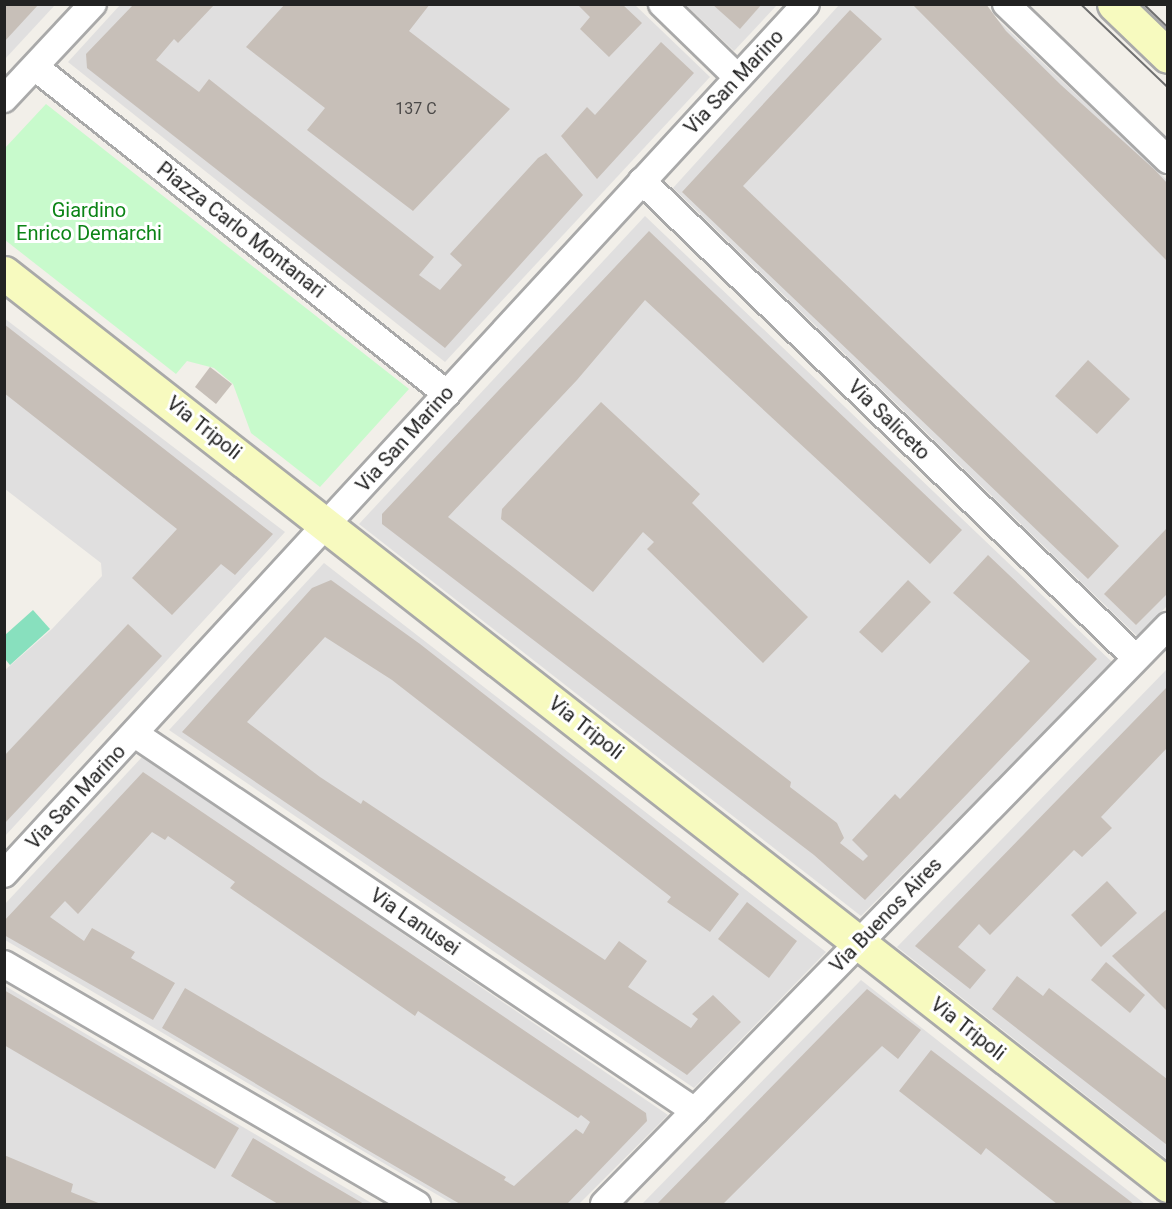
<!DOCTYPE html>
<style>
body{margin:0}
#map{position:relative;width:1172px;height:1209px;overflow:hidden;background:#f2efe9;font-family:Roboto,sans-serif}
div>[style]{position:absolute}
.residential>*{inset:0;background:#e0dfdf}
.park>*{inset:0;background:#c8facc}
.pitch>*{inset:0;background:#88e0be}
.building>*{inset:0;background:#c7bfb8}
.roads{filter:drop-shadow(2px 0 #a9a9a9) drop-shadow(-2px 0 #a9a9a9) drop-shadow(0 2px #a9a9a9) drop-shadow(0 -2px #a9a9a9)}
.street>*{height:26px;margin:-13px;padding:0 13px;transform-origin:13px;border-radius:13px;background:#fff}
.secondary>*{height:33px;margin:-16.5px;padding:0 16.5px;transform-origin:16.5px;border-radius:16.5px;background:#f7fabf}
.tram>*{height:1.5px;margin:-0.75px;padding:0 0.75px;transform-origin:0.75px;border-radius:0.75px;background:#707070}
span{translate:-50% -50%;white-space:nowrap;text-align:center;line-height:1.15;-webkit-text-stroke:6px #fff;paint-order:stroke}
.number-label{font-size:16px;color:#4b4948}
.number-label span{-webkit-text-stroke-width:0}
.street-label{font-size:20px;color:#222}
.park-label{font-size:20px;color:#0c8416}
.frame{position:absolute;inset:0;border:6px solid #222;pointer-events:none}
</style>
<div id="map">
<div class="residential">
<div style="clip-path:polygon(634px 4px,710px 77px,445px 362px,68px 62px,120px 5px)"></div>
<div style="clip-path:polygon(5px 5px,55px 5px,5px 59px)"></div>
<div style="clip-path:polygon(686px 5px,777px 5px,734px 51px)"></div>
<div style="clip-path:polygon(839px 5px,982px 5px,1167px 180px,1167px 606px,1137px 636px,673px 188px)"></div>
<div style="clip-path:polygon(645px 216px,1113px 663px,861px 916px,359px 524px)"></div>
<div style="clip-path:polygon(4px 318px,285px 532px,5px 836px,5px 670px,52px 629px,102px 576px,101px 563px,5px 489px)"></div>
<div style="clip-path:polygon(324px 563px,826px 952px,694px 1088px,169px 730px)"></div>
<div style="clip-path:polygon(1167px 669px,1167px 1159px,897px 947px)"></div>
<div style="clip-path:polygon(143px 756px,668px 1115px,579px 1204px,453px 1204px,5px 940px,4px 905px)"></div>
<div style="clip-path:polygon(861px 980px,1145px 1204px,642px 1204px)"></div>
<div style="clip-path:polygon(5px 986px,373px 1204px,5px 1204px)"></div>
</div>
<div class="park">
<div style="clip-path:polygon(46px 104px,409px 389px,320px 487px,251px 433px,233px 384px,214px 368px,187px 361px,176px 374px,5px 240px,5px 148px)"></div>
</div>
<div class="pitch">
<div style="clip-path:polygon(33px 610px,50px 629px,10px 665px,5px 659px,5px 635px)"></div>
</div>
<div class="building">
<div style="clip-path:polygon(4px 4px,39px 4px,4px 42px)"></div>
<div style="clip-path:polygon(285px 4px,430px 4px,409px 31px,510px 109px,413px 211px,307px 130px,325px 108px,246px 47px)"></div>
<div style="clip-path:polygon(577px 4px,622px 4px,642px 23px,609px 57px,580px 29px,590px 17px)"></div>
<div style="clip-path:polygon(712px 4px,762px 4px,740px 29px)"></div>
<div style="clip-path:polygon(912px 4px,986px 4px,1006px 31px,1061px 85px,1155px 170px,1167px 183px,1167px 261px)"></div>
<div style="clip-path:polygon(133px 5px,214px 5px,178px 43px,174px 39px,156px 60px,199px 92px,209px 79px,434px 257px,419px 275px,440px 290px,462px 265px,450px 254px,538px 158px,546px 153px,583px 195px,445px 348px,87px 68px,86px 54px)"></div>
<div style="clip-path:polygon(850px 10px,882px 39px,743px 186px,1119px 546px,1088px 579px,682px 192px)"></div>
<div style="clip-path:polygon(661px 42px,694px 73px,597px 179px,561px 136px,587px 107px,595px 115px)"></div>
<div style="clip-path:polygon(649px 231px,962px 530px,930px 564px,645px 300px,577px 380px,448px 517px,791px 782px,790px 787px,837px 823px,844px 838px,840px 843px,863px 861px,868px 856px,852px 840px,895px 794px,900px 799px,1030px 661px,953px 593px,988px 555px,1097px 659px,865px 900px,814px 855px,382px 524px,382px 514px)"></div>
<div style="clip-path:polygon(4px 324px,273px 534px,235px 575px,221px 564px,172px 615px,132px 578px,177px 529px,4px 393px)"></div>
<div style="clip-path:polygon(1088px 360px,1130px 399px,1097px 434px,1055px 396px)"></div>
<div style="clip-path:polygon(210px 367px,232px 384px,216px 404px,195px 387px)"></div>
<div style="clip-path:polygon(601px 402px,700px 494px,692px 503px,808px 617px,763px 663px,647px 549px,654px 542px,643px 532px,593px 592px,501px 519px,502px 509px)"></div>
<div style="clip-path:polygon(1167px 528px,1167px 594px,1136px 625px,1104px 594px)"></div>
<div style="clip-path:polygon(331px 580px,420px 644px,739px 894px,710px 932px,667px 902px,671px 897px,392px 680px,325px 637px,247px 722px,320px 777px,361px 804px,363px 800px,605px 960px,619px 941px,647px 961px,628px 987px,691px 1028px,698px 1019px,692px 1014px,713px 995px,741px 1022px,687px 1075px,182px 732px,312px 588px)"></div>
<div style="clip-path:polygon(908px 580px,931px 602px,882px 653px,859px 632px)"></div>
<div style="clip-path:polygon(128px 624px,162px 656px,4px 824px,4px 756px)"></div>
<div style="clip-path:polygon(1167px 687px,1167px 748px,1101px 817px,1112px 828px,1082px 857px,1074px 850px,990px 935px,979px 924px,958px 947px,986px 970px,970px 989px,915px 946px)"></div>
<div style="clip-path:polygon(143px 772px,646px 1113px,647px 1121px,567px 1204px,460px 1204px,364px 1148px,162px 1028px,185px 988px,506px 1177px,504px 1180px,514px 1186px,576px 1129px,583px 1134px,590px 1122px,581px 1115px,578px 1118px,418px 1011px,415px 1016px,230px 888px,235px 882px,168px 836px,165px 840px,152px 832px,78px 914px,65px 901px,50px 917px,84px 941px,92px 928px,135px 952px,131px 958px,175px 983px,153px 1020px,4px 935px,4px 921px)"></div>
<div style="clip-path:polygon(1107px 881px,1137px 913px,1101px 947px,1071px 915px)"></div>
<div style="clip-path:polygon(747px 902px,797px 941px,769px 978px,718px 939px)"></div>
<div style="clip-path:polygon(1167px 909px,1167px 1011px,1112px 956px)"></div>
<div style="clip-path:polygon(1106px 962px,1145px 995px,1130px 1013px,1091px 980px)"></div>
<div style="clip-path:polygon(1017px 976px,1043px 996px,1049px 988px,1167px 1079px,1167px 1145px,992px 1009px)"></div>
<div style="clip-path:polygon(867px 989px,921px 1030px,898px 1059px,882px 1046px,723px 1204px,657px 1204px)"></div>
<div style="clip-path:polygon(4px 990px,239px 1128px,215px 1169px,4px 1045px)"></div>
<div style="clip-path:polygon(931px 1050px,964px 1075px,1134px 1204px,1057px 1204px,986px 1148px,981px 1155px,899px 1091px)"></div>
<div style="clip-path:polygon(253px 1138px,311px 1173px,364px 1204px,278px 1204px,231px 1176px)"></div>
<div style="clip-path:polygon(4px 1155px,73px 1184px,71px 1192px,101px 1204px,4px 1204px)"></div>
</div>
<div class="roads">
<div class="street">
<div style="left:662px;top:4px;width:105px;rotate:44.2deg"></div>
<div style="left:1006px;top:4px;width:225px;rotate:43.9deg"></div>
<div style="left:35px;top:67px;width:526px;rotate:38.44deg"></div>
<div style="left:4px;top:99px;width:130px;rotate:-46.9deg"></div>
<div style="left:642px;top:181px;width:687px;rotate:44deg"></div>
<div style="left:135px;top:734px;width:675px;rotate:33.95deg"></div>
<div style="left:4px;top:874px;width:1183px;rotate:-47.33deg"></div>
<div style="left:4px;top:964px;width:478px;rotate:30.2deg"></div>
<div style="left:604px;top:1204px;width:808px;rotate:-45.7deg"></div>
</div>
<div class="secondary">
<div style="left:1114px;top:4px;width:75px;rotate:43.9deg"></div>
<div style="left:4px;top:273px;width:1479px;rotate:38.08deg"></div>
</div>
</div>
<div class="tram">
<div style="left:1081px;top:4px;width:120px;rotate:43.7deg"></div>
<div style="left:1144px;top:4px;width:33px;rotate:44deg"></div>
</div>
<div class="number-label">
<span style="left:416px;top:109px">137 C</span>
</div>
<div class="street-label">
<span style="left:734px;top:82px;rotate:-47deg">Via San Marino</span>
<span style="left:241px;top:230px;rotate:38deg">Piazza Carlo Montanari</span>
<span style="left:889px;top:420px;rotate:44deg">Via Saliceto</span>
<span style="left:204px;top:428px;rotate:38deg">Via Tripoli</span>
<span style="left:405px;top:439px;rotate:-48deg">Via San Marino</span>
<span style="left:586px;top:728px;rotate:38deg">Via Tripoli</span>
<span style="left:76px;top:797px;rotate:-47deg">Via San Marino</span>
<span style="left:886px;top:915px;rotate:-46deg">Via Buenos Aires</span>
<span style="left:415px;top:922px;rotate:34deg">Via Lanusei</span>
<span style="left:968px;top:1029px;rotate:38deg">Via Tripoli</span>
</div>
<div class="park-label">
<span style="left:89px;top:222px">Giardino<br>Enrico Demarchi</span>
</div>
<div class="frame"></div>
</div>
